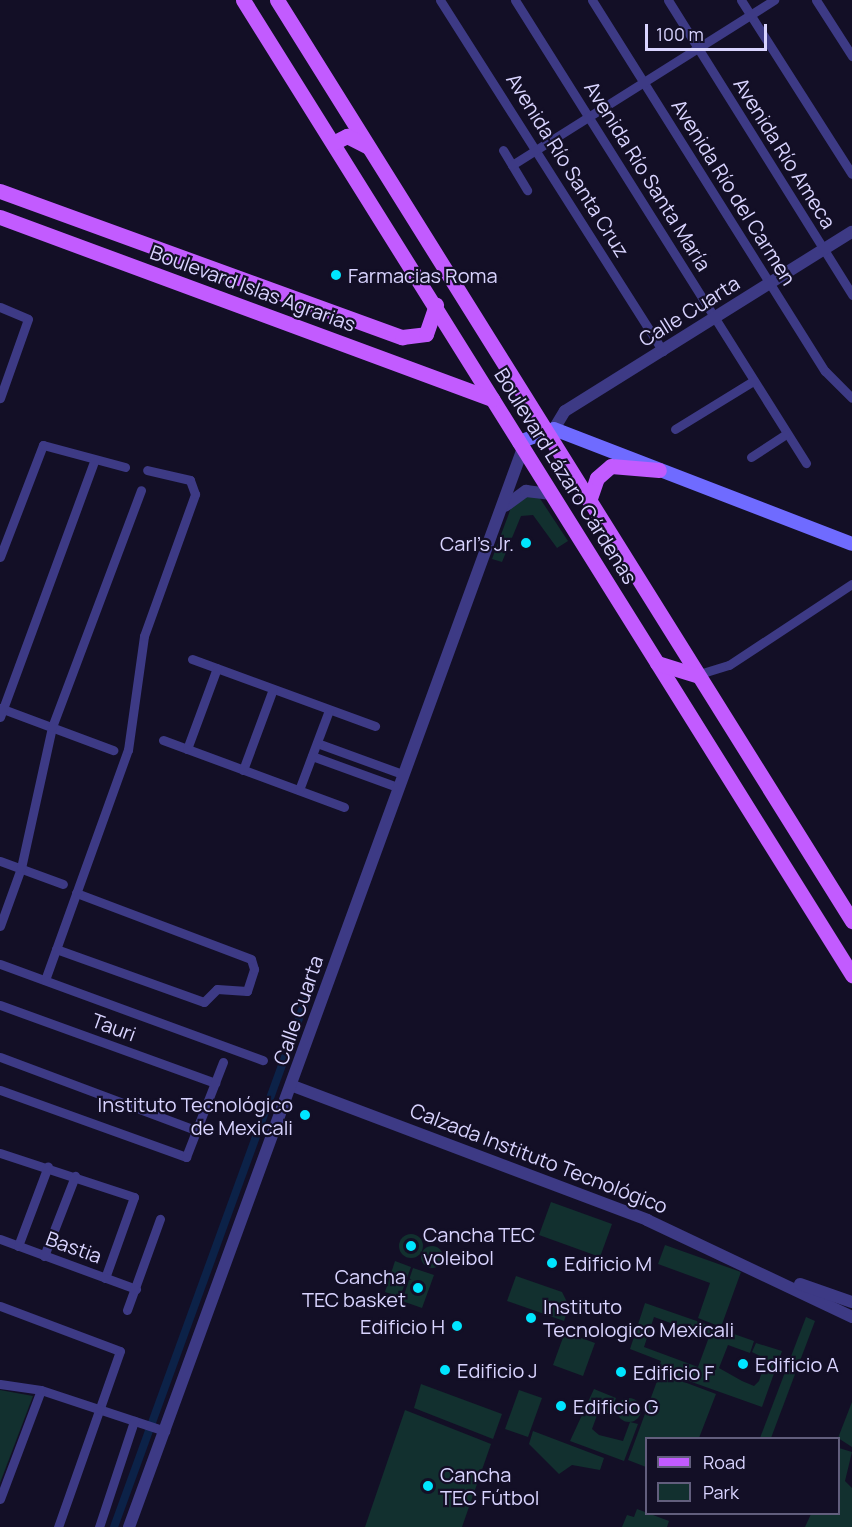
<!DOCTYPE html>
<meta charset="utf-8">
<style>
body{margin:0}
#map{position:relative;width:852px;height:1527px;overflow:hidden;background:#130f26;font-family:Manrope,sans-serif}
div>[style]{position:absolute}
.green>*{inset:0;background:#12302f}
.round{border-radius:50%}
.canal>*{height:8px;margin:-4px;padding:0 4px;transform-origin:4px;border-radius:4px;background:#0c2248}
.minor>*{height:9px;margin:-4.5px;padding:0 4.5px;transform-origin:4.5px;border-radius:4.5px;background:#3d3a85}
.tertiary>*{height:12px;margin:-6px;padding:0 6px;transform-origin:6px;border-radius:6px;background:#3d3a85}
.secondary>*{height:14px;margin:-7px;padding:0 7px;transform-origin:7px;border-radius:7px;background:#6f6bff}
.primary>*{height:15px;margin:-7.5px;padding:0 7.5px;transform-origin:7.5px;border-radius:7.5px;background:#c25bff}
.dots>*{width:16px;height:16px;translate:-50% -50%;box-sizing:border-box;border:3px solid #130f26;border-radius:50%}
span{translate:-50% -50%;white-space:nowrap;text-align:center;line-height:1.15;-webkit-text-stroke:4.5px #130f26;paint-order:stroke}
.street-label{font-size:20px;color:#d9d4ff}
.poi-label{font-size:20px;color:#d9d4ff}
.left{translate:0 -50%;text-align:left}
.right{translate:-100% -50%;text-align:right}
.legend{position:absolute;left:645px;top:1437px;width:195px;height:78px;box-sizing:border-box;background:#130f26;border:2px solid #625e7d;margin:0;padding:8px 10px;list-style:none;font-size:18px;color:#d9d4ff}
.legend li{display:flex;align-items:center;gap:12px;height:30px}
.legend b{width:30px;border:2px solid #625e7d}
.scale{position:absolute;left:645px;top:24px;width:122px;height:27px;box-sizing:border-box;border:3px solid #d9d4ff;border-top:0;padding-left:8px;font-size:18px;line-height:21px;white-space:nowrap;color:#d9d4ff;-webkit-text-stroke:4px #130f26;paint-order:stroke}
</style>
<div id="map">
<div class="green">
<div style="clip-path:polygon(527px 495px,539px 497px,568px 541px,557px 548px,533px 515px,521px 516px,502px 562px,492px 559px,512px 505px)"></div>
<div style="clip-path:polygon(551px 1202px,612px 1224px,600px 1257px,539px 1235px)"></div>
<div class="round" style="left:399px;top:1234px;width:24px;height:24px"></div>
<div style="clip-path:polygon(665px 1245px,741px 1272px,721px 1327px,698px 1318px,710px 1283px,658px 1264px)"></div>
<div class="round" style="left:421px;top:1246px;width:22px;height:22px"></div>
<div style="clip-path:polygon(395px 1261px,411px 1267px,400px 1297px,385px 1292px)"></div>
<div style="clip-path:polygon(413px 1268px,434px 1275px,422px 1308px,402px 1301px)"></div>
<div style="clip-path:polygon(516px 1276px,562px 1292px,569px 1306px,564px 1321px,507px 1301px)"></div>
<div style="clip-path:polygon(evenodd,645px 1303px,754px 1341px,750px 1353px,728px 1345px,719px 1368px,742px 1381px,754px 1386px,759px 1381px,766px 1359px,752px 1352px,756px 1343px,782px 1351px,762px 1407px,658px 1370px,661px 1361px,630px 1349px,645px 1303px,654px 1317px,709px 1337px,698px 1367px,644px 1347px,654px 1317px)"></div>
<div style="clip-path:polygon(806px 1317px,815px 1321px,771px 1438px,760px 1438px)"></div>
<div style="clip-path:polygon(565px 1332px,595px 1343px,583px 1376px,553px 1365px)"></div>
<div style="clip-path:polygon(660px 1373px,716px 1394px,699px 1438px,646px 1438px,646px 1467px,628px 1460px)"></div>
<div style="clip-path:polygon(421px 1384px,502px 1414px,493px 1439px,414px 1408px)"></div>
<div style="clip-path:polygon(594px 1389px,616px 1398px,610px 1414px,599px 1410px,592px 1429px,599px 1435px,623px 1441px,630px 1422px,638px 1424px,624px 1461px,570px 1441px)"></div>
<div style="clip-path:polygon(0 1390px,33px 1396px,0 1483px)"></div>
<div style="clip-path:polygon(519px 1390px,542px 1398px,528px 1437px,505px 1429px)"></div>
<div class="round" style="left:617px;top:1398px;width:24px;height:24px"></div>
<div style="clip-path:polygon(852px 1402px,852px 1447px,838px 1438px)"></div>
<div style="clip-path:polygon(405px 1410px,491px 1444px,462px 1527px,365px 1527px)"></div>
<div style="clip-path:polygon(533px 1431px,604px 1458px,600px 1470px,572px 1465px,559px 1474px,529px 1444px)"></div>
<div style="clip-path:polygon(839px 1448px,852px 1452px,845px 1481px,852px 1488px,852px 1527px,805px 1527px,811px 1514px,838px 1514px)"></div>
<div style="clip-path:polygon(637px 1509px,669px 1521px,667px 1527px,622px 1527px,627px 1515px,634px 1517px)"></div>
</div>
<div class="canal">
<div style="left:114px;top:1527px;width:559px;rotate:-70.01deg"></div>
</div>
<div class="minor">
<div style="left:440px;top:0;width:416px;rotate:57.6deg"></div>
<div style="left:515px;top:0;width:547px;rotate:57.85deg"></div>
<div style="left:592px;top:0;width:438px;rotate:57.9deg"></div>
<div style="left:825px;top:371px;width:38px;rotate:45deg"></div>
<div style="left:668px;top:0;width:348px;rotate:58deg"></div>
<div style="left:741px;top:0;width:206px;rotate:57.5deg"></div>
<div style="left:816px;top:0;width:67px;rotate:57.3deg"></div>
<div style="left:503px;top:150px;width:47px;rotate:59deg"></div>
<div style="left:512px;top:165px;width:310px;rotate:-32.2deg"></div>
<div style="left:0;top:307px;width:30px;rotate:23deg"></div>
<div style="left:28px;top:319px;width:84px;rotate:109.5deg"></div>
<div style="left:675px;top:429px;width:92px;rotate:-31.6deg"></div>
<div style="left:751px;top:457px;width:42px;rotate:-33.3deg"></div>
<div style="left:0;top:557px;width:120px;rotate:-69deg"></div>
<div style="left:43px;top:445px;width:85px;rotate:15deg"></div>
<div style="left:192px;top:659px;width:195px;rotate:20.1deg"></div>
<div style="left:696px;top:675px;width:34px;rotate:-17deg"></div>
<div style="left:729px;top:665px;width:147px;rotate:-33.4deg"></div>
<div style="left:0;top:708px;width:121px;rotate:20.4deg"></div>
<div style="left:0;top:717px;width:273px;rotate:-69.8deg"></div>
<div style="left:163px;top:740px;width:193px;rotate:20.3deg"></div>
<div style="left:317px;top:743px;width:90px;rotate:20deg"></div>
<div style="left:187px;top:749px;width:86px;rotate:-69.7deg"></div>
<div style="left:312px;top:756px;width:90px;rotate:20deg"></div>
<div style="left:243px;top:770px;width:86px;rotate:-69.7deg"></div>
<div style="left:299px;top:790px;width:85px;rotate:-69.4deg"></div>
<div style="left:0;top:861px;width:67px;rotate:20.1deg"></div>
<div style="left:0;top:926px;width:62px;rotate:-70.1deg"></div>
<div style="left:21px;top:868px;width:144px;rotate:-77.6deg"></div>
<div style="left:52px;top:727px;width:253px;rotate:-69.4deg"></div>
<div style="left:56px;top:949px;width:157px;rotate:19.7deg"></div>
<div style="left:204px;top:1002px;width:18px;rotate:-45deg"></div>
<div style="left:217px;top:989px;width:30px;rotate:4deg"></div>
<div style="left:247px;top:991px;width:23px;rotate:-72deg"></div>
<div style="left:254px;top:969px;width:10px;rotate:-107deg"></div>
<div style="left:251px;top:959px;width:187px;rotate:-159.3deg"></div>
<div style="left:0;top:964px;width:280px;rotate:20.1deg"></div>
<div style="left:45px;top:980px;width:245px;rotate:-70.2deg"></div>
<div style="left:128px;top:750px;width:115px;rotate:-82deg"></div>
<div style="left:144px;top:636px;width:151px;rotate:-70.2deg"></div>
<div style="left:195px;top:494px;width:15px;rotate:-110deg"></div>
<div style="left:190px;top:480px;width:44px;rotate:-166.9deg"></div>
<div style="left:0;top:1005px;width:229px;rotate:19.9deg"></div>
<div style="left:0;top:1057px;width:211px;rotate:20.5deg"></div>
<div style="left:0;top:1090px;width:198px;rotate:19.8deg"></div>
<div style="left:186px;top:1157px;width:102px;rotate:-68.7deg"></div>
<div style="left:0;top:1153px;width:141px;rotate:18.2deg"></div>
<div style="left:134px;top:1197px;width:86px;rotate:109.7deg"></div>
<div style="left:0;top:1239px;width:145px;rotate:20.2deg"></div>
<div style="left:18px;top:1246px;width:85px;rotate:-69.4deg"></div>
<div style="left:44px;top:1256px;width:86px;rotate:-68.8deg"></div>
<div style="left:0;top:1306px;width:128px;rotate:20.6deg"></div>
<div style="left:120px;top:1351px;width:187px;rotate:109.4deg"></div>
<div style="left:127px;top:1310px;width:97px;rotate:-70.1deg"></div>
<div style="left:0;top:1384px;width:41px;rotate:8.3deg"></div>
<div style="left:41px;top:1390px;width:131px;rotate:18.3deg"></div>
<div style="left:0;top:1499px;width:116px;rotate:-69.4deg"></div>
<div style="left:99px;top:1527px;width:112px;rotate:-71.7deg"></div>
</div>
<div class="tertiary">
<div style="left:554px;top:429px;width:21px;rotate:-59deg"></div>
<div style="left:565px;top:411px;width:338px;rotate:-32deg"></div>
<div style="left:505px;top:506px;width:26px;rotate:-36deg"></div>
<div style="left:526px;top:491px;width:26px;rotate:7deg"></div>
<div style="left:293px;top:1086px;width:379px;rotate:20.7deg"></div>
<div style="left:647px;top:1220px;width:227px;rotate:25.3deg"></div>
<div style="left:800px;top:1284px;width:55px;rotate:19.1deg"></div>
<div style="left:129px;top:1527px;width:1149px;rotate:-69.94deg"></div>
</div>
<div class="secondary">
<div style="left:519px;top:442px;width:37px;rotate:-20deg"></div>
<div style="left:554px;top:429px;width:319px;rotate:21.1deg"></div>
</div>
<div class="primary">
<div style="left:243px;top:0;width:1150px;rotate:58.01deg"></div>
<div style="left:277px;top:0;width:1086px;rotate:58.02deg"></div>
<div style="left:333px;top:143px;width:16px;rotate:-27deg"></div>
<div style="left:347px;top:136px;width:22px;rotate:27deg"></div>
<div style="left:0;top:191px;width:428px;rotate:20deg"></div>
<div style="left:402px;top:337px;width:24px;rotate:-7deg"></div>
<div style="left:426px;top:334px;width:31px;rotate:-71deg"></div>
<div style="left:0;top:217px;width:525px;rotate:20.3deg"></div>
<div style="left:589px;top:501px;width:24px;rotate:-71deg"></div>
<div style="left:597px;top:478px;width:18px;rotate:-41deg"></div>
<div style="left:611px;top:466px;width:48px;rotate:4.8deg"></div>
<div style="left:657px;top:663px;width:41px;rotate:17.1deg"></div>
</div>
<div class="dots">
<div style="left:336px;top:275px;background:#00e5ff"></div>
<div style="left:526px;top:543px;background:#00e5ff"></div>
<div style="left:305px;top:1115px;background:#00e5ff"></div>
<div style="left:411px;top:1246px;background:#00e5ff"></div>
<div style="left:552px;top:1263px;background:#00e5ff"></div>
<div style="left:418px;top:1288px;background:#00e5ff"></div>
<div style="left:531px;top:1318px;background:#00e5ff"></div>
<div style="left:457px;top:1326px;background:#00e5ff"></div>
<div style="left:743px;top:1364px;background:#00e5ff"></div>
<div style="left:445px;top:1370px;background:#00e5ff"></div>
<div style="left:621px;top:1372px;background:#00e5ff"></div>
<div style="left:561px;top:1406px;background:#00e5ff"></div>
<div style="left:428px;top:1486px;background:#00e5ff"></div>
</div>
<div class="street-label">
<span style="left:785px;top:153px;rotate:58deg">Avenida Río Ameca</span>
<span style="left:568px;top:165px;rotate:58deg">Avenida Río Santa Cruz</span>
<span style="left:648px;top:176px;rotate:58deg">Avenida Río Santa María</span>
<span style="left:734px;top:192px;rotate:58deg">Avenida Río del Carmen</span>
<span style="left:253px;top:288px;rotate:20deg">Boulevard Islas Agrarias</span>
<span style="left:689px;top:311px;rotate:-32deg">Calle Cuarta</span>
<span style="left:566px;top:476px;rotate:58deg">Boulevard Lázaro Cárdenas</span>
<span style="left:298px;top:1010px;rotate:-71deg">Calle Cuarta</span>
<span style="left:114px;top:1027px;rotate:20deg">Tauri</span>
<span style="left:539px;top:1158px;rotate:21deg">Calzada Instituto Tecnológico</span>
<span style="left:74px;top:1247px;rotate:20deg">Bastia</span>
</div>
<div class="poi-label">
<span class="left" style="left:348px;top:275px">Farmacias Roma</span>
<span class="right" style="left:514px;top:543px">Carl's Jr.</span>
<span class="right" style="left:293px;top:1116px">Instituto Tecnológico<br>de Mexicali</span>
<span class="left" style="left:423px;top:1246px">Cancha TEC<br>voleibol</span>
<span class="left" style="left:564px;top:1263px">Edificio M</span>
<span class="right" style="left:406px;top:1288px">Cancha<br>TEC basket</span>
<span class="left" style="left:543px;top:1318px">Instituto<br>Tecnologico Mexicali</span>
<span class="right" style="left:445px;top:1326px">Edificio H</span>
<span class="left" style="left:755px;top:1364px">Edificio A</span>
<span class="left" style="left:457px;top:1370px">Edificio J</span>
<span class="left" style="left:633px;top:1372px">Edificio F</span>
<span class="left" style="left:573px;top:1406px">Edificio G</span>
<span class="left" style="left:440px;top:1486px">Cancha<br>TEC Fútbol</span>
</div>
<ul class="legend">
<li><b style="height:8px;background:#c25bff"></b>Road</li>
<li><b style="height:16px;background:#12302f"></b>Park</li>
</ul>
<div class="scale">100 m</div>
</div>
